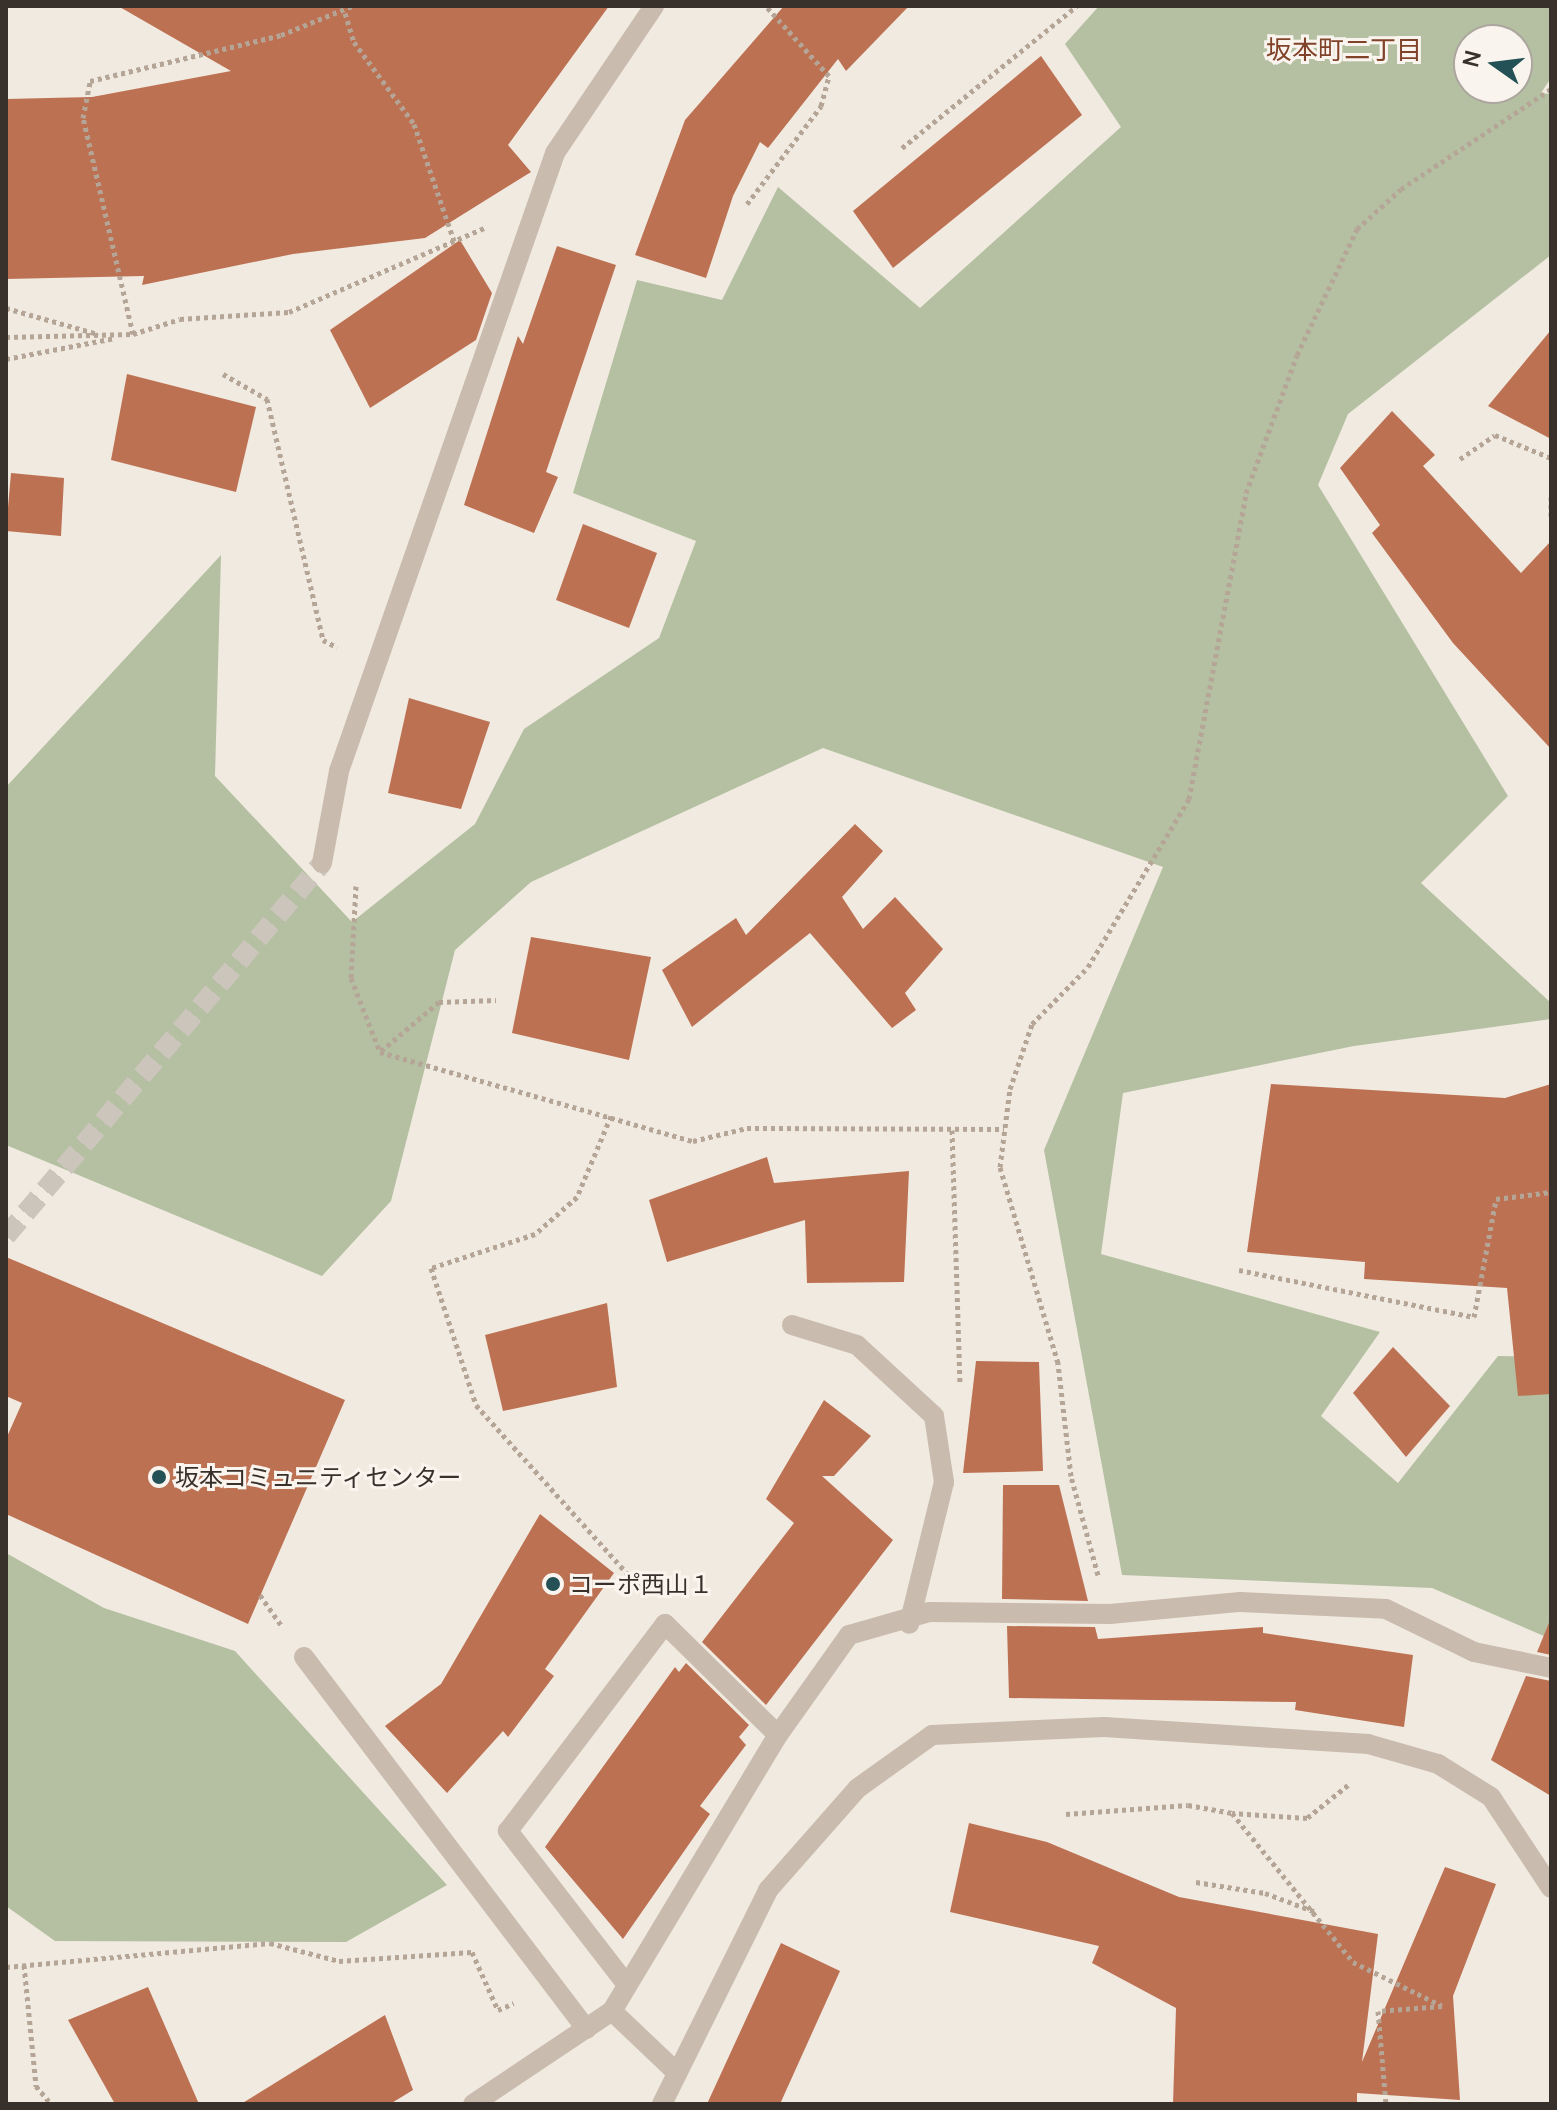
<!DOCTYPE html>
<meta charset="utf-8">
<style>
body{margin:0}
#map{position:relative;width:1557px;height:2110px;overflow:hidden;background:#f1eae0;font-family:Manrope,"Noto Sans JP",sans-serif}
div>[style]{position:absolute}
.green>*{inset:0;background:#b4c0a1}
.building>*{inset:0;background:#bd7153}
.minor-tunnel>*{height:20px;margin-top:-10px;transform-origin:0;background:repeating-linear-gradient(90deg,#ccc5bc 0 20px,transparent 0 30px)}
.path>*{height:5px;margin-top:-2.5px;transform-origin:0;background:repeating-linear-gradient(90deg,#b5a597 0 4px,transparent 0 8px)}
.minor>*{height:20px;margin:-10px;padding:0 10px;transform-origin:10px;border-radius:10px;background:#c9bbad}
.dots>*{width:22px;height:22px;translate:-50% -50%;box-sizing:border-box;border:4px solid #f9f4ed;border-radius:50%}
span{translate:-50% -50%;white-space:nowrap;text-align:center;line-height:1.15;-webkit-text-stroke:6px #f9f4ed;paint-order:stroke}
.poi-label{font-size:24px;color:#38302b}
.left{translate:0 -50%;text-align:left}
.neighbourhood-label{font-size:26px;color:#81422a}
.frame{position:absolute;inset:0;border:8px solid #38302b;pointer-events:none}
.north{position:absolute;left:1453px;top:24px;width:80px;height:80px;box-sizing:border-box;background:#f9f4ed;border:2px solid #aca69f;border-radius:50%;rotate:284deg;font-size:22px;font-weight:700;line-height:32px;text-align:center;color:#38302b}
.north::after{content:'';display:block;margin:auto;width:28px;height:36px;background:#235156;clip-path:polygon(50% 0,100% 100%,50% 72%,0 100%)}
</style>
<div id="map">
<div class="green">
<div style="clip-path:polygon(evenodd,1099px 6px,1551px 6px,1551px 78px,1541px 93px,1551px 94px,1551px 255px,1348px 414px,1318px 485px,1508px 796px,1421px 883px,1551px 1003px,1551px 1019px,1354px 1046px,1123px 1093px,1101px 1254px,1380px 1332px,1321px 1416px,1398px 1483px,1498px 1356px,1551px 1357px,1551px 1639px,1432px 1588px,1122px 1575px,1044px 1150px,1163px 867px,823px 748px,531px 882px,455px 950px,391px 1201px,322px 1276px,6px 1145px,6px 787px,221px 555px,215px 776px,352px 922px,475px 824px,524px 729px,659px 638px,696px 541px,573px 493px,637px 280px,722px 300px,778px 187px,920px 308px,1121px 127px,1065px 44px,1099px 6px,1469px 40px,1517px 40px,1517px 88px,1469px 88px,1469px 40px)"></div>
<div style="clip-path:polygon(6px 1553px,104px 1608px,235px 1651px,447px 1885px,346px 1942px,55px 1941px,6px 1906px)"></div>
</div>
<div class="building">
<div style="clip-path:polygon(118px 6px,609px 6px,508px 145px,531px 172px,425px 238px,293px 254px,142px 285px,144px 276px,6px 279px,6px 99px,92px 97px,231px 71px)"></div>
<div style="clip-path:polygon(784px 6px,909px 6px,846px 71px,838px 59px,768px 148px,760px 142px,733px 196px,706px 278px,635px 255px,685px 120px)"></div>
<div style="clip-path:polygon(1041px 56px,1082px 115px,893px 268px,853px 211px)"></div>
<div style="clip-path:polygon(460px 240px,492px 293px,476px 340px,370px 408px,330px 330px)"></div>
<div style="clip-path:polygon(557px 246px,616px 265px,546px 472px,558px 477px,534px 533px,464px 505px,518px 336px,523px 344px)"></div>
<div style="clip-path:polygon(1551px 330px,1551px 439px,1488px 406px)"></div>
<div style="clip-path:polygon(127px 374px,256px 407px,236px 492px,111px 460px)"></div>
<div style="clip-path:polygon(1392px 411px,1435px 455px,1423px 466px,1521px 573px,1551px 541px,1551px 749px,1453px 643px,1372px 533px,1380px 525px,1340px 468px)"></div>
<div style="clip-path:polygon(11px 473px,64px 478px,61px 536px,6px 531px)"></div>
<div style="clip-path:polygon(583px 524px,657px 553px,629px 628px,556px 600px)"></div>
<div style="clip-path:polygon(409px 698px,490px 722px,461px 809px,388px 793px)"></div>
<div style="clip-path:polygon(855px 824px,883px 851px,842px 897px,863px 929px,895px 897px,943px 949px,905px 993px,916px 1010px,892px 1028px,810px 933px,692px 1027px,662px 970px,736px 918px,746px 935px)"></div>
<div style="clip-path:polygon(531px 937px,651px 957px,629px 1060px,512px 1033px)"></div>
<div style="clip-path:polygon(1271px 1084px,1505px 1098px,1551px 1084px,1551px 1394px,1518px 1396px,1507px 1288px,1364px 1279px,1365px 1262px,1247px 1252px)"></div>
<div style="clip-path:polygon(767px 1157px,774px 1183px,909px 1171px,904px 1282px,807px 1283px,805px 1220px,667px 1262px,649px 1200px)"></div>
<div style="clip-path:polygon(6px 1257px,345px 1400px,248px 1624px,6px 1514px,6px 1439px,22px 1403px,6px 1396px)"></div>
<div style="clip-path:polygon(607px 1303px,617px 1387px,503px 1411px,485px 1335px)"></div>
<div style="clip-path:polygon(1393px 1347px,1450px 1406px,1406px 1457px,1353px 1393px)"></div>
<div style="clip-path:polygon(976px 1361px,1039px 1362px,1043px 1471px,963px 1473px)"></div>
<div style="clip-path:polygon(824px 1400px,871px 1436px,834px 1476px,822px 1476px,893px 1540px,766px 1705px,702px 1642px,794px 1523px,766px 1499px)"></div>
<div style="clip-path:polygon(1003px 1485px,1059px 1485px,1088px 1601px,1002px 1599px)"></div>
<div style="clip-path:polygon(540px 1514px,614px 1573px,545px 1669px,554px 1676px,508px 1737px,503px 1731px,447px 1793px,385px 1726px,441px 1684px)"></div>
<div style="clip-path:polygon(1551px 1618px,1551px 1655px,1537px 1652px)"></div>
<div style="clip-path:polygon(1007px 1626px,1095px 1627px,1098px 1639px,1263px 1627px,1263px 1633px,1413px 1655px,1404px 1727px,1295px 1710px,1296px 1702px,1009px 1698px)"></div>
<div style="clip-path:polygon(686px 1663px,749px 1725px,739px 1737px,746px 1745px,700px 1806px,710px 1814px,623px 1939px,545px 1847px,675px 1667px,679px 1672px)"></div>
<div style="clip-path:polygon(1526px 1676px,1551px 1681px,1551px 1796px,1491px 1760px)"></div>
<div style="clip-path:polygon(969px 1823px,1047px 1842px,1179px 1897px,1378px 1934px,1362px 2062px,1445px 1867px,1496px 1884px,1453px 1996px,1460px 2100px,1357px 2093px,1357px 2104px,1173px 2104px,1176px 2008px,1092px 1963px,1099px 1946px,950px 1912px)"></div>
<div style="clip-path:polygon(781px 1943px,840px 1971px,780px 2104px,707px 2104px)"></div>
<div style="clip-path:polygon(148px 1987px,199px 2104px,115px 2104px,68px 2020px)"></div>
<div style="clip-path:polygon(385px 2015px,413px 2090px,390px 2104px,241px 2104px)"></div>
</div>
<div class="minor-tunnel">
<div style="left:6px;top:1236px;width:489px;rotate:-49.7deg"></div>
</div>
<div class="path">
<div style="left:345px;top:13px;width:30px;rotate:73deg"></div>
<div style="left:354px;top:42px;width:102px;rotate:53.8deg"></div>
<div style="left:414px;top:124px;width:124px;rotate:71.1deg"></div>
<div style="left:902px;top:148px;width:225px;rotate:-39.1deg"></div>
<div style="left:747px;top:204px;width:123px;rotate:-52.9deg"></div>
<div style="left:821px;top:106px;width:31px;rotate:-75deg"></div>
<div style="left:829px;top:76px;width:94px;rotate:-132deg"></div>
<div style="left:6px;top:308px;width:96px;rotate:15.8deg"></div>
<div style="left:133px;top:334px;width:49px;rotate:-17.7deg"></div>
<div style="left:180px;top:319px;width:109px;rotate:-3.7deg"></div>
<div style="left:289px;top:312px;width:215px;rotate:-23.3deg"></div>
<div style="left:6px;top:337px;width:127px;rotate:-1.4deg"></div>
<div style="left:133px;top:334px;width:222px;rotate:-103deg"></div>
<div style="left:83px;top:118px;width:38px;rotate:-79deg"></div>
<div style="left:90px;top:81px;width:196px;rotate:-13.5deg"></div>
<div style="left:281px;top:35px;width:77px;rotate:-22.2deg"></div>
<div style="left:6px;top:359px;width:111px;rotate:-10.9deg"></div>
<div style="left:223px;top:374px;width:51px;rotate:29.6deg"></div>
<div style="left:267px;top:399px;width:247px;rotate:76.9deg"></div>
<div style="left:323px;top:640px;width:16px;rotate:27deg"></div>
<div style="left:1460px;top:459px;width:42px;rotate:-34.4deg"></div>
<div style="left:1495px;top:435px;width:61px;rotate:22.3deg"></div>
<div style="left:1551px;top:497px;width:19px;rotate:90deg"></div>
<div style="left:356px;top:886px;width:92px;rotate:93.1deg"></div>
<div style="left:351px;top:978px;width:79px;rotate:68.6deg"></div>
<div style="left:380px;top:1052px;width:325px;rotate:15.9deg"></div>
<div style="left:693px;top:1141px;width:56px;rotate:-13.5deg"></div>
<div style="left:747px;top:1128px;width:257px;rotate:0.2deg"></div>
<div style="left:381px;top:1051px;width:76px;rotate:-40.2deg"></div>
<div style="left:439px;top:1002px;width:57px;rotate:-2deg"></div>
<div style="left:611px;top:1116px;width:88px;rotate:112.8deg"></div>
<div style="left:577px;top:1197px;width:56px;rotate:138.6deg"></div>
<div style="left:535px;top:1234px;width:109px;rotate:161.9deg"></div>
<div style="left:431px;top:1268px;width:144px;rotate:71.8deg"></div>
<div style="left:476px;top:1405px;width:249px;rotate:48.1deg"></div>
<div style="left:952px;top:1130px;width:253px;rotate:88.2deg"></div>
<div style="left:1239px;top:1270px;width:240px;rotate:11.3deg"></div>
<div style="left:1474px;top:1317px;width:120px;rotate:-79.4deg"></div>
<div style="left:1496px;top:1199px;width:55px;rotate:-7.3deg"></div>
<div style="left:1098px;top:1575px;width:103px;rotate:-105.3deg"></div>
<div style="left:1071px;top:1476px;width:114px;rotate:-96.6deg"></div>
<div style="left:1058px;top:1363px;width:204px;rotate:-106.5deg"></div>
<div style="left:1000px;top:1167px;width:79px;rotate:-82.7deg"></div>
<div style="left:1010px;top:1089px;width:69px;rotate:-71.3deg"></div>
<div style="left:1032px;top:1024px;width:80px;rotate:-45.5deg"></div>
<div style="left:1088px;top:967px;width:196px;rotate:-59deg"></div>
<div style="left:1189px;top:799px;width:311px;rotate:-79.4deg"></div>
<div style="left:1246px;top:493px;width:147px;rotate:-69.7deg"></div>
<div style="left:1297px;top:355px;width:140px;rotate:-64.5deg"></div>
<div style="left:1357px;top:229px;width:59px;rotate:-42.3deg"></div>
<div style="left:1401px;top:189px;width:180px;rotate:-33.7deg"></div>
<div style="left:260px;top:1595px;width:38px;rotate:55deg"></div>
<div style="left:1348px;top:1785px;width:53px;rotate:141.2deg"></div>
<div style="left:1307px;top:1818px;width:75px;rotate:-176.2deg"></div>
<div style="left:1232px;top:1813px;width:192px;rotate:50.9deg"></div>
<div style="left:1353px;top:1962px;width:99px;rotate:26.3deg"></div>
<div style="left:1442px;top:2006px;width:64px;rotate:175.5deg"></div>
<div style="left:1378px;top:2011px;width:93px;rotate:85.1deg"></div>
<div style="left:1066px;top:1814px;width:122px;rotate:-4.2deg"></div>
<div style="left:1188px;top:1805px;width:45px;rotate:10.3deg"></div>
<div style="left:1196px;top:1882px;width:70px;rotate:9.1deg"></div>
<div style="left:1265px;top:1893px;width:54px;rotate:20.4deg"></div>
<div style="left:24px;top:1965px;width:122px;rotate:84.3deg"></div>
<div style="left:36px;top:2086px;width:23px;rotate:50deg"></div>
<div style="left:6px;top:1967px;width:265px;rotate:-5.2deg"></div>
<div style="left:270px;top:1943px;width:71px;rotate:14.6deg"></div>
<div style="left:339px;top:1961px;width:133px;rotate:-3.9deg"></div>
<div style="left:472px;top:1952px;width:64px;rotate:65.9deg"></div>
<div style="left:498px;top:2010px;width:17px;rotate:-24deg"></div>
</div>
<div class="minor">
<div style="left:322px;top:863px;width:94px;rotate:-79.5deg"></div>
<div style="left:339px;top:771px;width:655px;rotate:-70.73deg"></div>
<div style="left:555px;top:153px;width:177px;rotate:-56deg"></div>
<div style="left:792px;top:1325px;width:68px;rotate:17.1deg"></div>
<div style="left:857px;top:1345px;width:105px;rotate:42.7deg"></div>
<div style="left:934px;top:1416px;width:67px;rotate:81.4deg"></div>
<div style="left:944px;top:1482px;width:146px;rotate:103.8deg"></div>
<div style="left:304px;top:1657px;width:467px;rotate:52.8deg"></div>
<div style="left:627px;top:1985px;width:195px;rotate:-127.7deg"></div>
<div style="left:508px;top:1831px;width:260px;rotate:-52.8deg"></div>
<div style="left:665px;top:1624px;width:158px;rotate:44.5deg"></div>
<div style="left:612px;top:2011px;width:90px;rotate:43.6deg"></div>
<div style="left:473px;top:2104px;width:167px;rotate:-33.8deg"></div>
<div style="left:612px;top:2011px;width:322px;rotate:-59deg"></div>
<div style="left:778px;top:1735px;width:123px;rotate:-54.6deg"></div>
<div style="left:849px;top:1635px;width:84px;rotate:-15.9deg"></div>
<div style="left:930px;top:1612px;width:180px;rotate:0.6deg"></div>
<div style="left:1110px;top:1614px;width:131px;rotate:-5.3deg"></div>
<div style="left:1240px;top:1602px;width:146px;rotate:2.7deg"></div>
<div style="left:1386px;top:1609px;width:98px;rotate:26deg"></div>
<div style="left:1474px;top:1652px;width:79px;rotate:11.7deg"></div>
<div style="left:662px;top:2104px;width:239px;rotate:-63.6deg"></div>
<div style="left:768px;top:1890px;width:136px;rotate:-48.6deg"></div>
<div style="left:858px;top:1788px;width:91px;rotate:-35.6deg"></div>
<div style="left:932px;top:1735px;width:172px;rotate:-2.7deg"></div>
<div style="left:1104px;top:1727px;width:265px;rotate:3.7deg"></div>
<div style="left:1368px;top:1744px;width:73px;rotate:15.9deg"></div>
<div style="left:1438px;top:1764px;width:62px;rotate:31.9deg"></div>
<div style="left:1491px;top:1797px;width:109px;rotate:56.6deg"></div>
</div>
<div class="dots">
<div style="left:159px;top:1477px;background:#235156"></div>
<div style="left:553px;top:1584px;background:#235156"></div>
</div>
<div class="poi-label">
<span class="left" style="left:175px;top:1477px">坂本コミュニティセンター</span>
<span class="left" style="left:569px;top:1584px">コーポ西山１</span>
</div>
<div class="neighbourhood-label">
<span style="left:1344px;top:50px">坂本町二丁目</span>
</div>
<div class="frame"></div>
<div class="north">N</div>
</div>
